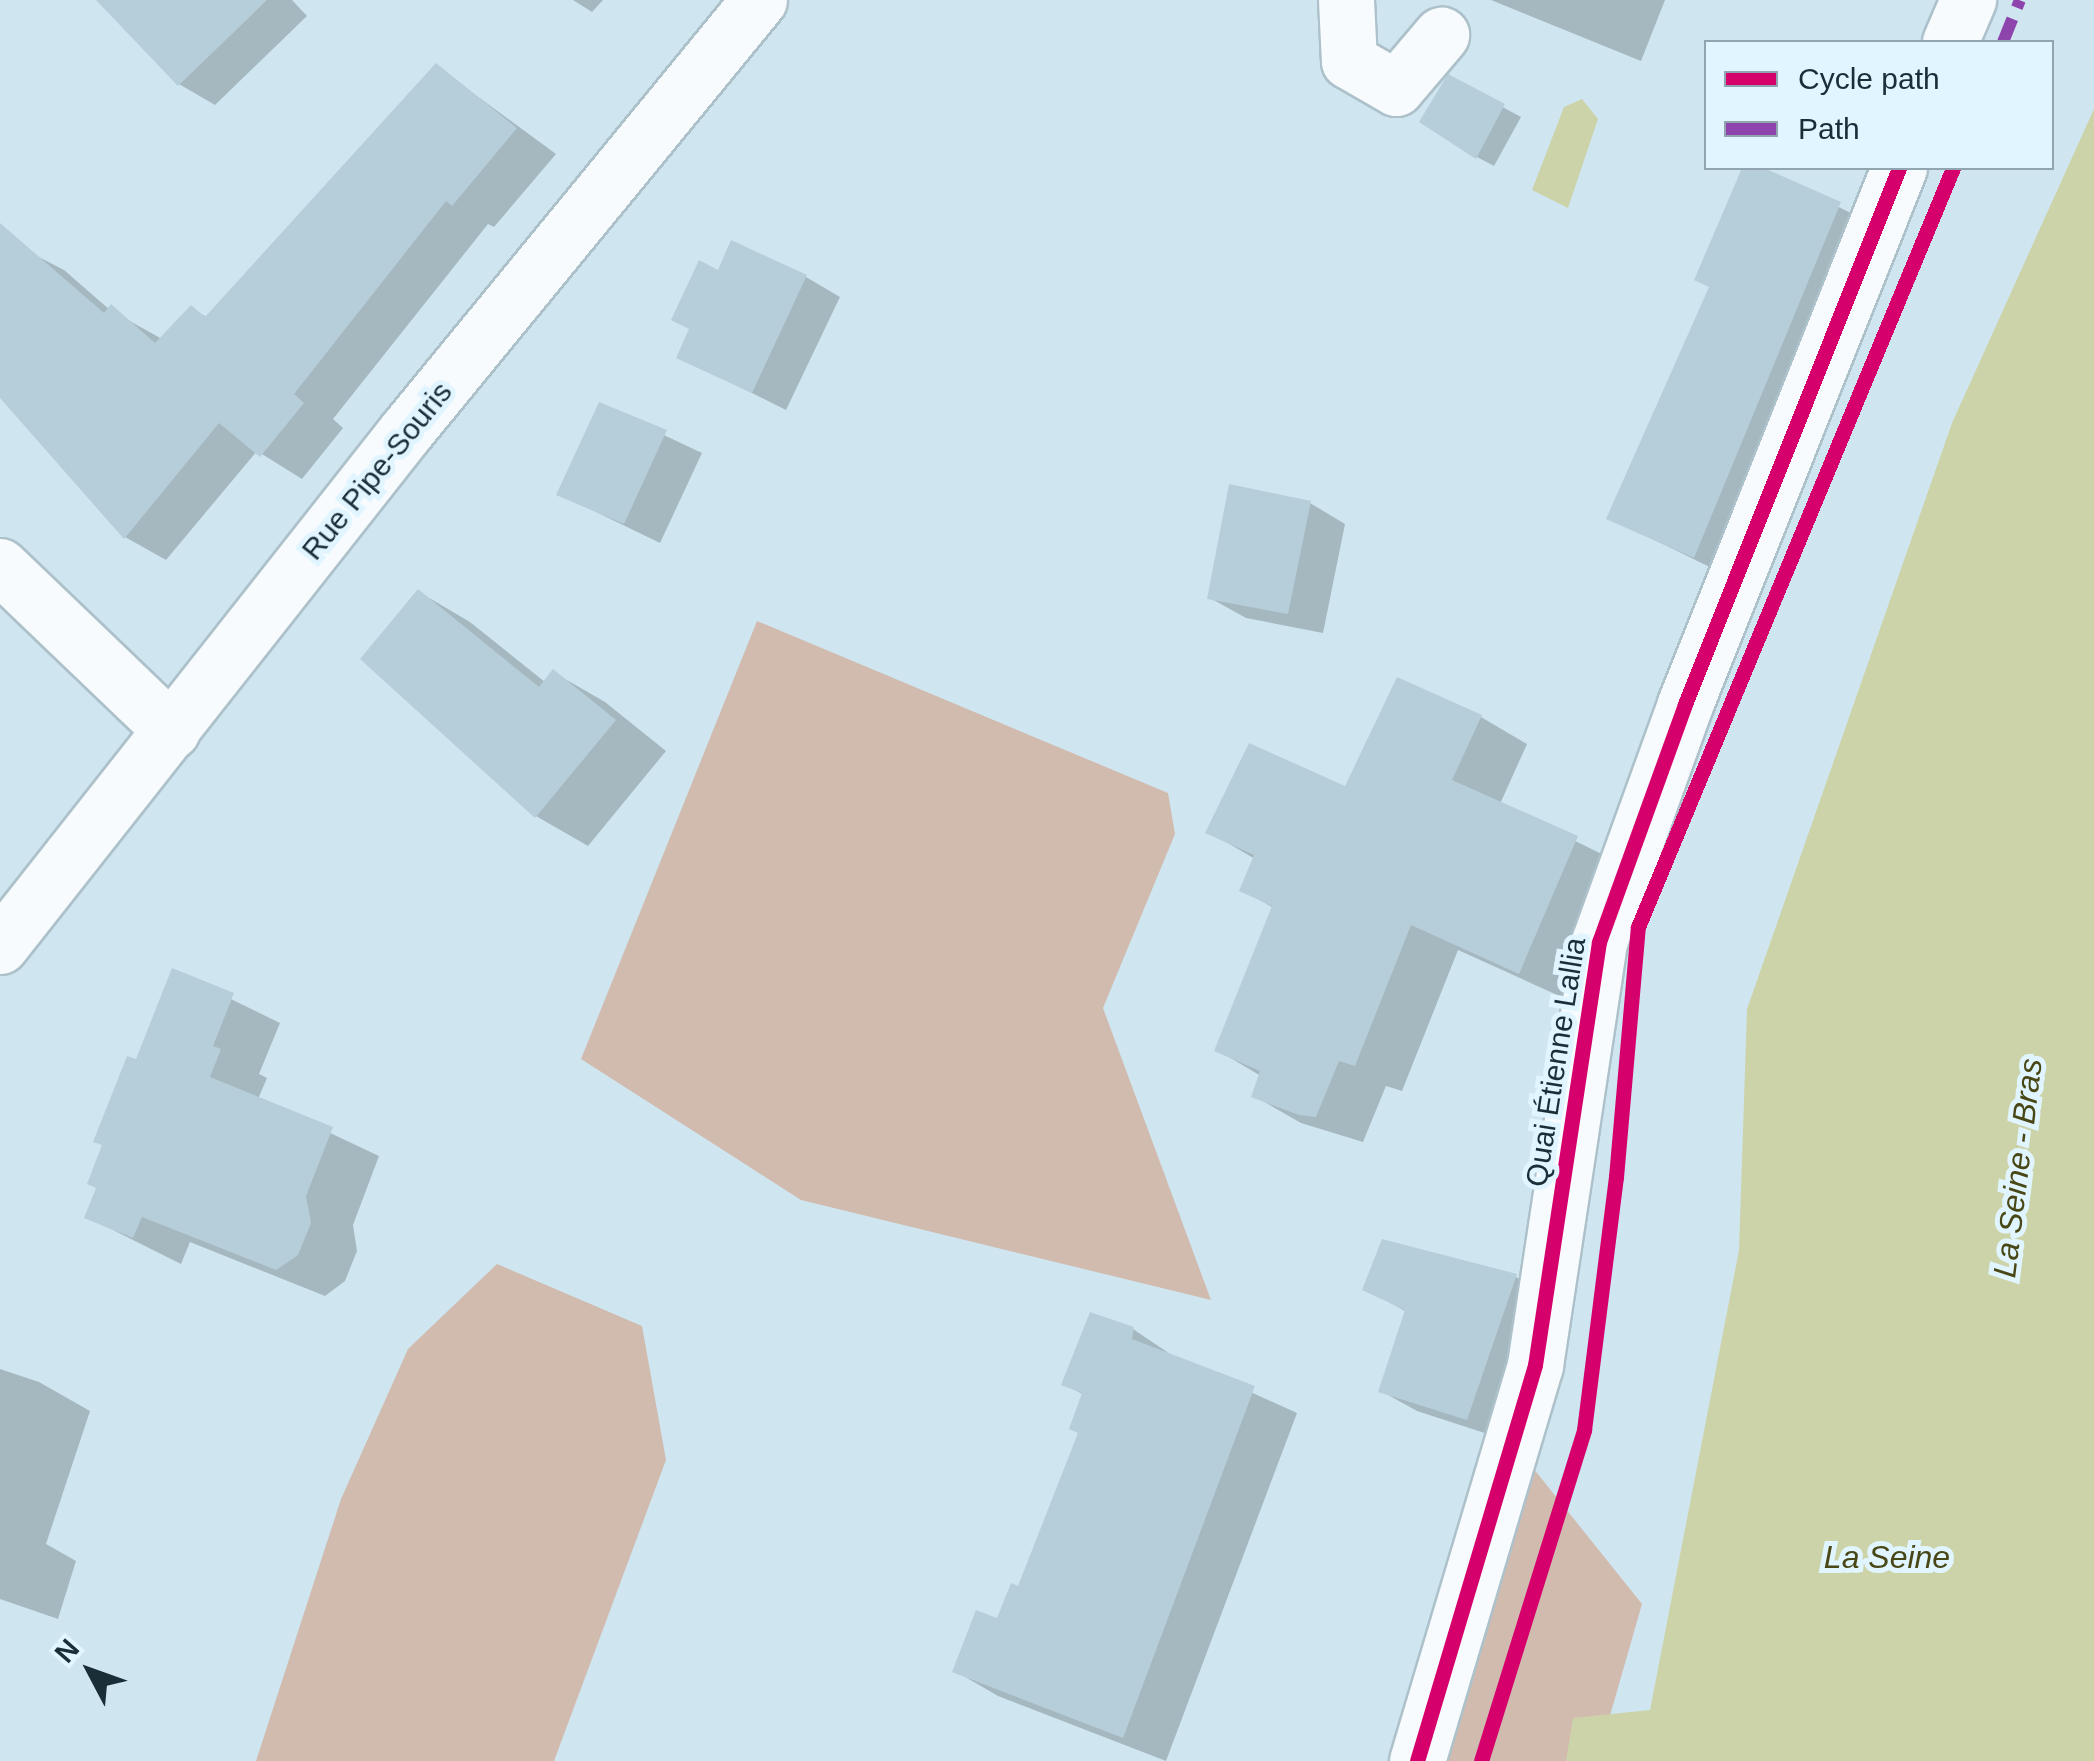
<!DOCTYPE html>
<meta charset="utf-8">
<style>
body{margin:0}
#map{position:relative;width:2094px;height:1761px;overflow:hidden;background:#cfe6f1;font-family:Arial,sans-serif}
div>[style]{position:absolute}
.forest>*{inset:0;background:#d1bbaf}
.water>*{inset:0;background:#cdd3a9}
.shadow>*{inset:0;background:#0003}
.building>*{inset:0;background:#b6ced9}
.roads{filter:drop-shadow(2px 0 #adc1ca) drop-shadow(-2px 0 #adc1ca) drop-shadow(0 2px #adc1ca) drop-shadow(0 -2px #adc1ca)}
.minor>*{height:55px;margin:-27.5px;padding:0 27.5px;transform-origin:27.5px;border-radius:27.5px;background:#f8fbfd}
.quiet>*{height:12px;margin-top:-6px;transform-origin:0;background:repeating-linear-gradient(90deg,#8e44ad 0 25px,transparent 0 37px)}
.cycleway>*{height:15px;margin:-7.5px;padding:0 7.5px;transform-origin:7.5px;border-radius:7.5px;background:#d6006c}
span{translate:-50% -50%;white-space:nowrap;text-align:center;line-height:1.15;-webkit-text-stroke:10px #e0f5ff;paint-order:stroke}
.street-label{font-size:30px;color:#192e37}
.water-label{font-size:32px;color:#494716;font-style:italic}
.legend{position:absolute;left:1704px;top:40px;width:350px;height:130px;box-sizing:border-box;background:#e0f5ff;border:2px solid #90a5af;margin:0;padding:12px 18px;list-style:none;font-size:30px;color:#192e37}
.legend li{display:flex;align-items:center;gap:20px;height:50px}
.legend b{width:50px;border:2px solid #90a5af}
.north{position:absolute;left:40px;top:1621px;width:100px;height:100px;-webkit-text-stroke:8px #e0f5ff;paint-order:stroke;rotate:311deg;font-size:28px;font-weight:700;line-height:40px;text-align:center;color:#192e37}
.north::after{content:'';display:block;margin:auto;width:35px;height:45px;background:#192e37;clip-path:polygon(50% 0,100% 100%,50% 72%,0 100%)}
</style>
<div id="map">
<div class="forest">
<div style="clip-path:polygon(757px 621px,1168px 793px,1175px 834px,1103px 1008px,1211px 1300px,801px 1200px,581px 1059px)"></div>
<div style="clip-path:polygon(497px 1264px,642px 1326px,666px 1460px,554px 1761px,256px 1761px,341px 1499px,408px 1349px)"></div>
<div style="clip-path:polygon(1529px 1463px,1642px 1604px,1597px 1761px,1438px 1761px)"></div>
</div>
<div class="water">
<div style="clip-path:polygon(1582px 99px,1598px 119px,1568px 208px,1532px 190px,1564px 107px)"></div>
<div style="clip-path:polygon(2094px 109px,2094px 1761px,1566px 1761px,1573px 1718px,1650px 1710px,1739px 1250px,1747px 1009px,1952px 423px)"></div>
</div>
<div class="shadow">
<div style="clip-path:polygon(138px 0,292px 0,307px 16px,215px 105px,179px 84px)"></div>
<div style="clip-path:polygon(573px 0,603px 0,592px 12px)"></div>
<div style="clip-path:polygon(1491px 0,1665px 0,1641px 61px)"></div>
<div style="clip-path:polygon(436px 66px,556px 154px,494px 227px,488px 224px,333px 419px,343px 428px,302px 479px,257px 451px,166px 560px,125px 537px,0 354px,0 237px,64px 270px,110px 310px,162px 339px,191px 308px,208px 318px)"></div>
<div style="clip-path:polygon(1449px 78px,1521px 117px,1494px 166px,1477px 157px)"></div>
<div style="clip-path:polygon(1744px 168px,1757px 168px,1876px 225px,1730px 577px,1610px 518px,1712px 287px,1697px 278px)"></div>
<div style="clip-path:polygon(806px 277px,840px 297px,786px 410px,679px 357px)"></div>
<div style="clip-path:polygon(600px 405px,702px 453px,660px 543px,559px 494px)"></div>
<div style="clip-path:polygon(1310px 503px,1345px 524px,1323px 633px,1246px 618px,1210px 598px)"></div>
<div style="clip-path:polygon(419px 592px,470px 622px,545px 682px,553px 672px,605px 702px,666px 751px,588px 846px,536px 816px)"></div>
<div style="clip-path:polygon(1481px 717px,1527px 744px,1500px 804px,1624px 865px,1566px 999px,1458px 950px,1402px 1091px,1386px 1086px,1363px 1142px,1301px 1123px,1254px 1096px,1261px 1076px,1217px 1050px,1274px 908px,1242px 890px,1255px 859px,1209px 832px,1346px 789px)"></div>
<div style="clip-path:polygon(173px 971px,280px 1023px,259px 1074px,267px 1078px,258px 1099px,379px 1156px,353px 1225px,357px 1251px,345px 1281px,325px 1296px,190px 1242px,181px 1264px,87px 1217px)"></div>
<div style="clip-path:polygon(1383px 1242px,1516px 1277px,1552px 1298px,1503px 1439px,1417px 1411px,1381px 1391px,1407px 1312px,1365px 1289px)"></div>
<div style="clip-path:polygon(1133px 1329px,1176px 1358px,1297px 1413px,1166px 1761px,998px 1696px,955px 1671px,1020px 1590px,1080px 1433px,1084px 1395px,1064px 1384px)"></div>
<div style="clip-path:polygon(0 1369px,39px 1382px,90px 1411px,46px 1544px,76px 1561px,58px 1619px,0 1599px)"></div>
</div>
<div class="building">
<div style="clip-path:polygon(96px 0,267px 0,178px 86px)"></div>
<div style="clip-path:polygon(436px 63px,517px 128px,452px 206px,446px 201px,294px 394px,304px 403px,260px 457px,219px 423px,124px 539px,0 398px,0 223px,104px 313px,111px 304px,155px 343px,191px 305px,205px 317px)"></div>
<div style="clip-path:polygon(1448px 74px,1505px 104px,1476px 159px,1419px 122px)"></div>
<div style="clip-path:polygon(1742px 168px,1764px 168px,1841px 202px,1694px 558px,1606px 519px,1709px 287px,1694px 280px)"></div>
<div style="clip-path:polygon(731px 240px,807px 275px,752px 393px,676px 358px,689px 329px,671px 320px,699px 260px,718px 270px)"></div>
<div style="clip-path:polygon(599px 402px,667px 430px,624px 524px,556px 495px)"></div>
<div style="clip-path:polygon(1229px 484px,1311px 501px,1288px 614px,1207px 599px)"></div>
<div style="clip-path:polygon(418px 589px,539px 687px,553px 669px,616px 720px,535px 818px,360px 659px)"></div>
<div style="clip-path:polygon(1397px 677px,1482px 715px,1452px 780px,1578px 836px,1519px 974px,1411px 925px,1355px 1066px,1339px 1061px,1316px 1117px,1299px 1115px,1251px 1097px,1260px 1071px,1214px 1051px,1272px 906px,1239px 891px,1254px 855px,1205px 833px,1249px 743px,1345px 786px)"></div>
<div style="clip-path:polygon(172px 968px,234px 993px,213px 1046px,221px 1049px,210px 1077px,333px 1127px,306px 1196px,311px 1223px,298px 1255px,276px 1270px,142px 1217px,133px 1238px,84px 1218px,96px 1188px,87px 1184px,102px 1145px,93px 1142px,127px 1056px,136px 1059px)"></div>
<div style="clip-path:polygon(1382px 1239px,1517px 1274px,1467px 1420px,1378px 1392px,1405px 1310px,1362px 1290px)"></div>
<div style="clip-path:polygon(1090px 1312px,1134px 1327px,1132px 1339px,1255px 1386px,1123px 1738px,952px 1672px,976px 1610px,997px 1618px,1011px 1583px,1018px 1586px,1078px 1433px,1069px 1429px,1082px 1393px,1061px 1385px)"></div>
</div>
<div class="roads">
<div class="minor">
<div style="left:1346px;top:0;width:61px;rotate:87.2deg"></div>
<div style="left:1349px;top:61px;width:54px;rotate:29.9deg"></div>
<div style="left:1396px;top:88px;width:70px;rotate:-49.7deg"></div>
<div style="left:1950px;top:42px;width:46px;rotate:-66.8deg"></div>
<div style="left:0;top:566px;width:238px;rotate:43.8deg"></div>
<div style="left:0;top:946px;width:656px;rotate:-51.75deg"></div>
<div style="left:406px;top:431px;width:557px;rotate:-50.68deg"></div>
<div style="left:1417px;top:1761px;width:413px;rotate:-73.4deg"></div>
<div style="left:1535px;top:1365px;width:428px;rotate:-81.4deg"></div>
<div style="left:1599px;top:942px;width:253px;rotate:-70.1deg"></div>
<div style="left:1685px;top:704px;width:577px;rotate:-68.24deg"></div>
</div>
</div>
<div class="quiet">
<div style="left:2003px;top:42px;width:45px;rotate:-68deg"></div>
</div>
<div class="cycleway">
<div style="left:1417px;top:1761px;width:413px;rotate:-73.4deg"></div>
<div style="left:1535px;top:1365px;width:428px;rotate:-81.4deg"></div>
<div style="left:1599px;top:942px;width:253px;rotate:-70.1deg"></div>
<div style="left:1685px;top:704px;width:577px;rotate:-68.24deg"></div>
<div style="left:1481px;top:1761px;width:347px;rotate:-72.7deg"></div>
<div style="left:1584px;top:1430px;width:255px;rotate:-82.8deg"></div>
<div style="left:1616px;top:1177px;width:251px;rotate:-85deg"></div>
<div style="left:1638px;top:927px;width:822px;rotate:-67.46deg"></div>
</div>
<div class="street-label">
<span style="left:377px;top:471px;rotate:-51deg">Rue Pipe-Souris</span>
<span style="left:1556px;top:1062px;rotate:-81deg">Quai Étienne Lallia</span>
</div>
<div class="water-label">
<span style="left:2018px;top:1168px;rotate:-83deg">La Seine - Bras</span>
<span style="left:1887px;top:1557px">La Seine</span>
</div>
<ul class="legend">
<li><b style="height:12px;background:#d6006c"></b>Cycle path</li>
<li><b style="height:12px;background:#8e44ad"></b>Path</li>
</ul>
<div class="north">N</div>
</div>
